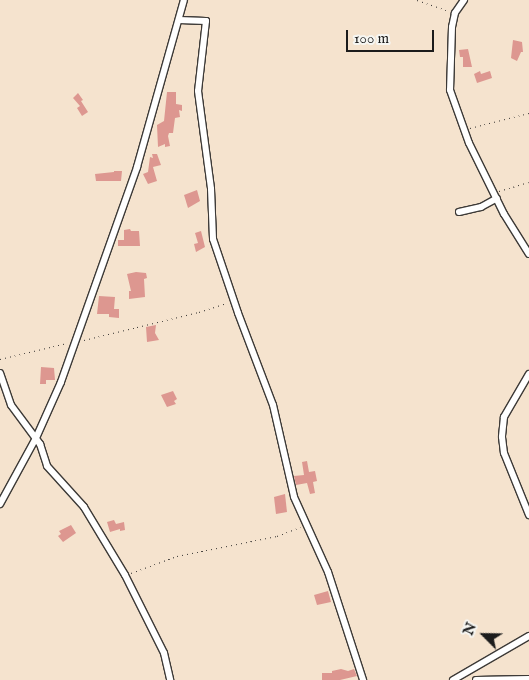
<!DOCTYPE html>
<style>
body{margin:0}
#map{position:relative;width:529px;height:680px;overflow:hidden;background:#f5e3ce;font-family:"IM FELL English",serif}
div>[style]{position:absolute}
.building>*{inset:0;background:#dd9790}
.path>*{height:1px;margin-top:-0.5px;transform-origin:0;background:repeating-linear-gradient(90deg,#3d3a37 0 1px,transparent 0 5px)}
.roads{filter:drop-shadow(1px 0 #3d3a37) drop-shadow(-1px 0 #3d3a37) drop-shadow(0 1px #3d3a37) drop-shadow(0 -1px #3d3a37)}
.street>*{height:6px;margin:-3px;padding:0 3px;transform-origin:3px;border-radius:3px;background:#fff}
span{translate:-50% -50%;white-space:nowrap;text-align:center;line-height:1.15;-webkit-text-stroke:4.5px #f6f6f2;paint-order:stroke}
.north{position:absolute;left:459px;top:610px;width:50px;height:50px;-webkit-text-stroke:4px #f6f6f2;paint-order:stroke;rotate:293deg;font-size:14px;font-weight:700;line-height:20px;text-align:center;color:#1c1c1c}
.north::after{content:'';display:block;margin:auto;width:18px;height:22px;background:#1c1c1c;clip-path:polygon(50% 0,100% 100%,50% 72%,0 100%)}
.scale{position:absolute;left:346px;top:30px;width:88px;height:22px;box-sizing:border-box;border:2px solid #1c1c1c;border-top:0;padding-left:6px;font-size:15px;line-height:18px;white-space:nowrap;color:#1c1c1c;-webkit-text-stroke:4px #f6f6f2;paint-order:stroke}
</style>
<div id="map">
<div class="building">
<div style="clip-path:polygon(513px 40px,522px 42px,523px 52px,521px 52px,517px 61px,511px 58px)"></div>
<div style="clip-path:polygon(468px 49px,472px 67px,463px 67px,463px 57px,460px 57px,459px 50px)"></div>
<div style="clip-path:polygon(480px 71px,481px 74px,490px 71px,492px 78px,477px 83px,474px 74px)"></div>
<div style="clip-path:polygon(167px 92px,176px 92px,176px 104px,182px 105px,182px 111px,179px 110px,180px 117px,175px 118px,173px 133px,169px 133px,168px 136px,170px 146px,165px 147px,165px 144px,158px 147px,157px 125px,164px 121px)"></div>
<div style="clip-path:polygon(78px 93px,83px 100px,81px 101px,88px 112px,82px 116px,77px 108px,80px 106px,73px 98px)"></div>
<div style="clip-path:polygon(152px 154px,157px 154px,161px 165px,153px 167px,157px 181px,148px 184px,143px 174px,148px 172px,150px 157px,153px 158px)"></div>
<div style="clip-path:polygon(114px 171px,122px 171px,121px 181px,96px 181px,95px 174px,114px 172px)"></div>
<div style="clip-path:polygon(197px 190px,200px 201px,188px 208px,184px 195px)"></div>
<div style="clip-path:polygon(130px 229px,131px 231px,139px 231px,140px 246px,118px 246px,118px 240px,124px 240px,124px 230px)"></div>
<div style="clip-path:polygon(201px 231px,205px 247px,196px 252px,194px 244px,198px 243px,195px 233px)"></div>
<div style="clip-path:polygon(136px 272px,146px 273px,147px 278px,144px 279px,145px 297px,129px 299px,129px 291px,131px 291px,127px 274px)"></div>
<div style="clip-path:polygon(99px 296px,115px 297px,114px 309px,119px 309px,119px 318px,109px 317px,109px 314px,97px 314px)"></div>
<div style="clip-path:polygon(156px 325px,155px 333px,159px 340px,147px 342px,146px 327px)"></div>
<div style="clip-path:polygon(41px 367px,54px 368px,55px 380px,46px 380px,46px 384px,40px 384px)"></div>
<div style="clip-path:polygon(173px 391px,177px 399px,174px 401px,176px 404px,167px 407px,161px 395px)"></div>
<div style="clip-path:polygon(307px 461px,309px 472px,315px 471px,317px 481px,313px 482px,315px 493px,310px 494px,307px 483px,296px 485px,294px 476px,304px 475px,302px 462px)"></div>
<div style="clip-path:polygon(285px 494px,287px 512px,276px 514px,274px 497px)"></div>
<div style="clip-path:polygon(114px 520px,116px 524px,124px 522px,125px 530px,120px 531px,120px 529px,110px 532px,107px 522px)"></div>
<div style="clip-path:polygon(71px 525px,76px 533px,63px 542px,58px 536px,61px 534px,59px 531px)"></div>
<div style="clip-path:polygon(328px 591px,331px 602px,317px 605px,314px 595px)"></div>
<div style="clip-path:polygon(341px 669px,348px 671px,354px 669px,357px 676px,340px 680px,322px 680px,322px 673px,332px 673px,332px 671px)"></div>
</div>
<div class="path">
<div style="left:417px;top:0;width:34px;rotate:19deg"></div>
<div style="left:470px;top:128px;width:61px;rotate:-14.3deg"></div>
<div style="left:499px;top:191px;width:31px;rotate:-17deg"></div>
<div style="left:84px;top:340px;width:118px;rotate:-13.7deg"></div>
<div style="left:199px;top:312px;width:29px;rotate:-18deg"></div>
<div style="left:0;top:359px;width:69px;rotate:-13.4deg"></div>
<div style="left:131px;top:573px;width:49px;rotate:-20.3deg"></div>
<div style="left:177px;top:556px;width:102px;rotate:-11.3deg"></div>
<div style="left:277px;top:536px;width:25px;rotate:-21deg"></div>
</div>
<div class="roads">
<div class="street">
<div style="left:464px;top:0;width:16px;rotate:125deg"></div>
<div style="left:455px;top:13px;width:14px;rotate:102deg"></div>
<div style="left:452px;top:27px;width:63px;rotate:91.8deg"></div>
<div style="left:450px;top:90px;width:56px;rotate:70.3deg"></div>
<div style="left:469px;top:143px;width:79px;rotate:63.8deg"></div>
<div style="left:504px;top:214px;width:47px;rotate:58deg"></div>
<div style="left:179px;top:20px;width:27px;rotate:2deg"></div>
<div style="left:206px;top:21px;width:70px;rotate:96.5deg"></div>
<div style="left:198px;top:91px;width:99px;rotate:82.4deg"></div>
<div style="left:211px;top:189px;width:50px;rotate:87.7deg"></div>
<div style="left:213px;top:239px;width:78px;rotate:71.3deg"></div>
<div style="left:238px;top:313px;width:98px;rotate:69.2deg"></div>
<div style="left:273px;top:405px;width:94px;rotate:77.1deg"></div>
<div style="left:294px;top:497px;width:82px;rotate:65.6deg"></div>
<div style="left:328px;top:572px;width:114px;rotate:72deg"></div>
<div style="left:459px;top:212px;width:23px;rotate:-13deg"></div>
<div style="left:481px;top:207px;width:18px;rotate:-29deg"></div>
<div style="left:0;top:373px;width:34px;rotate:71deg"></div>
<div style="left:11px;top:405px;width:49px;rotate:53.4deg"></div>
<div style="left:40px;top:444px;width:23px;rotate:72deg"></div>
<div style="left:47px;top:466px;width:55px;rotate:47.9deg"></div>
<div style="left:84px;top:507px;width:79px;rotate:58.9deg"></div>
<div style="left:125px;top:575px;width:87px;rotate:63.4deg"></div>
<div style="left:164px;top:653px;width:28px;rotate:77deg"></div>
<div style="left:529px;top:374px;width:50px;rotate:120.2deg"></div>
<div style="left:504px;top:417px;width:20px;rotate:96deg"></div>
<div style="left:502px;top:437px;width:16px;rotate:83deg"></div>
<div style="left:504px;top:453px;width:67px;rotate:68deg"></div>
<div style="left:0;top:504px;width:75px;rotate:-61.4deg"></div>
<div style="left:36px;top:438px;width:61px;rotate:-65.9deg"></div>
<div style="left:61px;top:382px;width:228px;rotate:-70.5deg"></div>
<div style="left:137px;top:167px;width:173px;rotate:-74.3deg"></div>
<div style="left:453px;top:680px;width:88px;rotate:-30.1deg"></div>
<div style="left:476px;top:680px;width:53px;rotate:-1.1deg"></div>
</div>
</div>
<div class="north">N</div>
<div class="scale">100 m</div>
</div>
